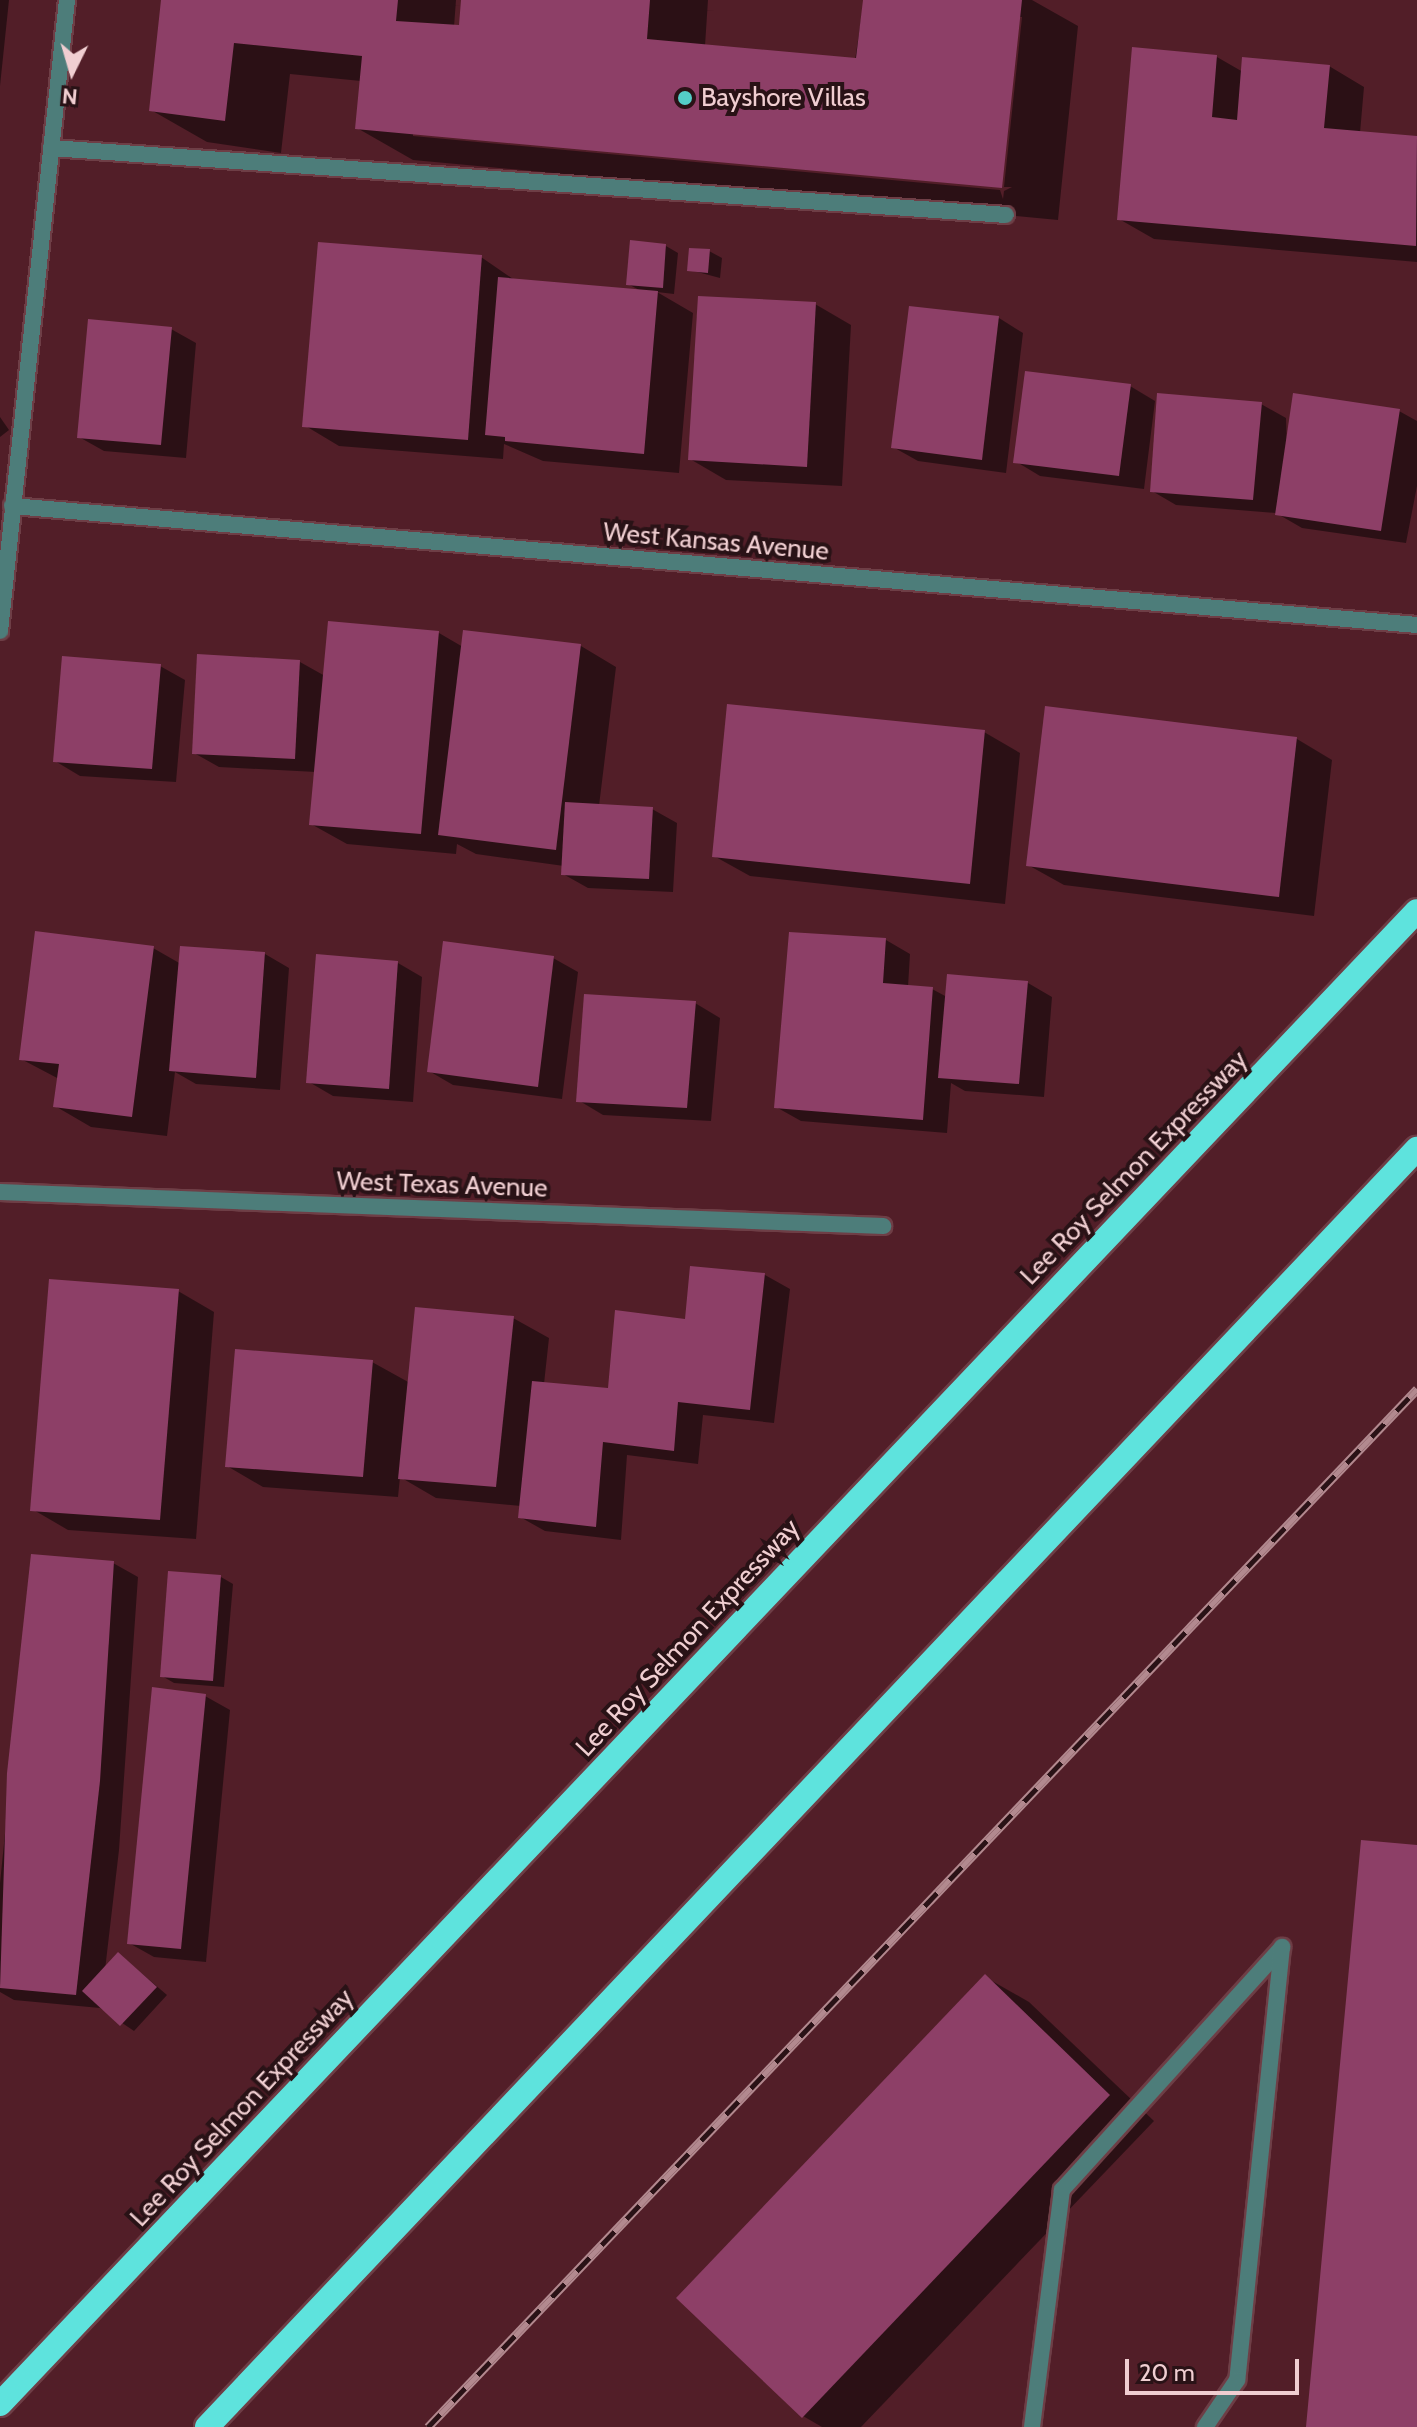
<!DOCTYPE html>
<style>
body{margin:0}
#map{position:relative;width:1417px;height:2427px;overflow:hidden;background:#521e28;font-family:Cabin,sans-serif}
div>[style]{position:absolute}
.shadow>*{inset:0;background:#0007}
.building>*{inset:0;background:#8d3f67}
.roads{filter:drop-shadow(2px 0 #6e3e46) drop-shadow(-2px 0 #6e3e46) drop-shadow(0 2px #6e3e46) drop-shadow(0 -2px #6e3e46)}
.lane>*{height:16px;margin:-8px;padding:0 8px;transform-origin:8px;border-radius:8px;background:#4d7d7a}
.street>*{height:16px;margin:-8px;padding:0 8px;transform-origin:8px;border-radius:8px;background:#4d7d7a}
.highway>*{height:24px;margin:-12px;padding:0 12px;transform-origin:12px;border-radius:12px;background:#5ee3dd}
.rail>*{height:9px;margin-top:-4.5px;transform-origin:0;background:repeating-linear-gradient(90deg,#291216 0 18px,#b2898f 0 36px);box-sizing:border-box;border-block:2px solid #b2898f}
.dots>*{width:22px;height:22px;translate:-50% -50%;box-sizing:border-box;border:4px solid #291216;border-radius:50%}
span{translate:-50% -50%;white-space:nowrap;text-align:center;line-height:1.15;-webkit-text-stroke:8px #291216;paint-order:stroke}
.poi-label{font-size:26px;color:#f0ced1}
.left{translate:0 -50%;text-align:left}
.street-label{font-size:26px;color:#f0ced1}
.north{position:absolute;left:32px;top:32px;width:80px;height:80px;-webkit-text-stroke:6px #291216;paint-order:stroke;rotate:185deg;font-size:22px;font-weight:700;line-height:32px;text-align:center;color:#f0ced1}
.north::after{content:'';display:block;margin:auto;width:28px;height:36px;background:#f0ced1;clip-path:polygon(50% 0,100% 100%,50% 72%,0 100%)}
.scale{position:absolute;left:1125px;top:2359px;width:174px;height:36px;box-sizing:border-box;border:4px solid #f0ced1;border-top:0;padding-left:10px;font-size:24px;line-height:28px;white-space:nowrap;color:#f0ced1;-webkit-text-stroke:6px #291216;paint-order:stroke}
</style>
<div id="map">
<div class="shadow">
<div style="clip-path:polygon(0 0,9px 0,0 86px)"></div>
<div style="clip-path:polygon(evenodd,163px 0,456px 0,454px 27px,460px 27px,463px 0,708px 0,705px 46px,855px 60px,864px 0,1032px 0,1078px 26px,1058px 220px,413px 160px,357px 128px,361px 81px,290px 74px,281px 153px,207px 142px,151px 110px,163px 0,1018px 17px,1022px 17px,1004px 187px,1012px 187px,1004px 191px,1003px 199px,1000px 190px,413px 136px,413px 132px,1000px 186px,1018px 17px)"></div>
<div style="clip-path:polygon(1217px 57px,1243px 72px,1329px 66px,1364px 87px,1360px 133px,1417px 138px,1417px 262px,1154px 239px,1119px 219px)"></div>
<div style="clip-path:polygon(666px 246px,678px 253px,674px 294px,657px 292px,693px 313px,679px 473px,543px 461px,504px 444px,503px 459px,339px 446px,304px 425px,481px 257px,516px 281px,641px 291px,628px 284px)"></div>
<div style="clip-path:polygon(709px 251px,722px 258px,720px 278px,690px 270px)"></div>
<div style="clip-path:polygon(815px 304px,851px 325px,842px 486px,726px 480px,690px 459px)"></div>
<div style="clip-path:polygon(999px 318px,1023px 333px,1006px 473px,918px 461px,893px 447px)"></div>
<div style="clip-path:polygon(171px 329px,196px 343px,186px 458px,104px 451px,79px 437px)"></div>
<div style="clip-path:polygon(1130px 386px,1155px 401px,1144px 489px,1040px 476px,1015px 461px)"></div>
<div style="clip-path:polygon(1261px 404px,1286px 418px,1287px 451px,1399px 411px,1417px 421px,1417px 486px,1406px 543px,1302px 528px,1276px 513px,1176px 505px,1152px 491px)"></div>
<div style="clip-path:polygon(0 417px,9px 430px,0 437px)"></div>
<div style="clip-path:polygon(439px 633px,463px 647px,581px 646px,616px 667px,599px 806px,652px 809px,677px 823px,673px 892px,588px 888px,563px 874px,564px 866px,476px 854px,457px 844px,456px 854px,347px 844px,311px 824px,316px 772px,219px 767px,194px 753px,300px 662px,325px 676px)"></div>
<div style="clip-path:polygon(160px 666px,185px 680px,176px 782px,80px 776px,55px 761px)"></div>
<div style="clip-path:polygon(1046px 708px,1297px 739px,1332px 760px,1314px 916px,1064px 885px,1028px 865px)"></div>
<div style="clip-path:polygon(984px 732px,1020px 753px,1005px 904px,750px 876px,714px 856px)"></div>
<div style="clip-path:polygon(886px 940px,910px 954px,908px 987px,932px 989px,947px 997px,1028px 983px,1052px 997px,1044px 1097px,965px 1091px,951px 1083px,947px 1133px,801px 1121px,776px 1107px)"></div>
<div style="clip-path:polygon(153px 948px,181px 964px,265px 954px,289px 968px,280px 1090px,196px 1084px,175px 1072px,167px 1136px,91px 1127px,55px 1106px,59px 1079px,21px 1059px)"></div>
<div style="clip-path:polygon(553px 958px,578px 972px,562px 1099px,453px 1085px,429px 1071px)"></div>
<div style="clip-path:polygon(398px 963px,422px 977px,413px 1102px,333px 1096px,309px 1082px)"></div>
<div style="clip-path:polygon(695px 1003px,720px 1018px,711px 1121px,603px 1115px,578px 1100px)"></div>
<div style="clip-path:polygon(692px 1268px,765px 1275px,790px 1289px,774px 1423px,703px 1415px,698px 1464px,627px 1455px,621px 1540px,545px 1531px,520px 1517px,521px 1506px,436px 1498px,400px 1477px,398px 1497px,263px 1487px,227px 1466px,372px 1362px,410px 1383px,513px 1318px,549px 1338px,544px 1384px,610px 1390px,687px 1321px)"></div>
<div style="clip-path:polygon(178px 1291px,214px 1312px,196px 1539px,68px 1530px,32px 1509px)"></div>
<div style="clip-path:polygon(33px 1557px,113px 1563px,138px 1577px,119px 1850px,105px 1970px,119px 1954px,167px 1995px,134px 2031px,100px 2008px,14px 2000px,0 1992px,0 1883px)"></div>
<div style="clip-path:polygon(221px 1577px,233px 1584px,224px 1687px,174px 1683px,162px 1676px)"></div>
<div style="clip-path:polygon(205px 1696px,230px 1710px,206px 1962px,154px 1957px,129px 1943px)"></div>
<div style="clip-path:polygon(985px 1977px,1029px 2002px,1154px 2121px,861px 2427px,822px 2427px,803px 2416px)"></div>
</div>
<div class="building">
<div style="clip-path:polygon(161px 0,398px 0,396px 21px,459px 25px,461px 0,650px 0,647px 39px,856px 58px,863px 0,1022px 0,1002px 188px,355px 129px,362px 56px,234px 43px,225px 121px,149px 111px)"></div>
<div style="clip-path:polygon(1132px 47px,1217px 55px,1212px 117px,1237px 120px,1242px 57px,1330px 65px,1324px 128px,1417px 136px,1416px 246px,1117px 220px)"></div>
<div style="clip-path:polygon(630px 240px,666px 244px,663px 288px,626px 285px)"></div>
<div style="clip-path:polygon(318px 242px,482px 255px,468px 440px,302px 427px)"></div>
<div style="clip-path:polygon(689px 248px,710px 249px,708px 273px,687px 271px)"></div>
<div style="clip-path:polygon(498px 277px,658px 291px,644px 454px,505px 441px,505px 437px,485px 435px)"></div>
<div style="clip-path:polygon(698px 296px,816px 302px,807px 467px,688px 460px)"></div>
<div style="clip-path:polygon(909px 306px,999px 316px,982px 460px,891px 448px)"></div>
<div style="clip-path:polygon(88px 319px,172px 327px,161px 445px,77px 438px)"></div>
<div style="clip-path:polygon(1025px 371px,1131px 384px,1119px 476px,1013px 463px)"></div>
<div style="clip-path:polygon(1157px 393px,1262px 402px,1253px 500px,1150px 492px)"></div>
<div style="clip-path:polygon(1293px 393px,1400px 409px,1381px 531px,1275px 515px)"></div>
<div style="clip-path:polygon(328px 621px,439px 631px,421px 834px,309px 825px)"></div>
<div style="clip-path:polygon(463px 630px,581px 644px,556px 850px,438px 835px)"></div>
<div style="clip-path:polygon(197px 654px,300px 660px,295px 759px,192px 754px)"></div>
<div style="clip-path:polygon(62px 656px,161px 664px,152px 769px,53px 762px)"></div>
<div style="clip-path:polygon(727px 704px,985px 730px,970px 884px,712px 857px)"></div>
<div style="clip-path:polygon(1045px 706px,1297px 737px,1279px 897px,1026px 866px)"></div>
<div style="clip-path:polygon(565px 802px,653px 807px,649px 879px,561px 875px)"></div>
<div style="clip-path:polygon(35px 931px,154px 946px,132px 1117px,53px 1107px,59px 1064px,19px 1060px)"></div>
<div style="clip-path:polygon(789px 932px,886px 938px,883px 983px,933px 987px,923px 1120px,774px 1108px)"></div>
<div style="clip-path:polygon(443px 941px,554px 956px,538px 1087px,427px 1072px)"></div>
<div style="clip-path:polygon(180px 946px,265px 952px,256px 1078px,169px 1071px)"></div>
<div style="clip-path:polygon(316px 954px,398px 961px,389px 1089px,306px 1083px)"></div>
<div style="clip-path:polygon(947px 974px,1028px 981px,1019px 1084px,938px 1078px)"></div>
<div style="clip-path:polygon(584px 994px,696px 1001px,687px 1108px,576px 1102px)"></div>
<div style="clip-path:polygon(690px 1266px,765px 1273px,750px 1410px,678px 1402px,674px 1451px,603px 1442px,596px 1527px,518px 1518px,532px 1381px,608px 1388px,615px 1310px,685px 1319px)"></div>
<div style="clip-path:polygon(49px 1279px,179px 1289px,160px 1520px,30px 1511px)"></div>
<div style="clip-path:polygon(415px 1307px,514px 1316px,496px 1487px,398px 1479px)"></div>
<div style="clip-path:polygon(235px 1349px,373px 1360px,363px 1477px,225px 1467px)"></div>
<div style="clip-path:polygon(31px 1554px,114px 1561px,100px 1781px,76px 1995px,0 1988px,7px 1773px)"></div>
<div style="clip-path:polygon(168px 1571px,221px 1575px,213px 1681px,160px 1677px)"></div>
<div style="clip-path:polygon(152px 1687px,206px 1694px,181px 1949px,127px 1944px)"></div>
<div style="clip-path:polygon(1361px 1840px,1417px 1845px,1417px 2427px,1306px 2427px)"></div>
<div style="clip-path:polygon(118px 1952px,157px 1987px,120px 2026px,82px 1991px)"></div>
<div style="clip-path:polygon(985px 1974px,1110px 2095px,802px 2418px,676px 2298px)"></div>
</div>
<div class="roads">
<div class="lane">
<div style="left:51px;top:148px;width:957px;rotate:4.01deg"></div>
<div style="left:1032px;top:2427px;width:239px;rotate:-82.8deg"></div>
<div style="left:1062px;top:2190px;width:328px;rotate:-47.8deg"></div>
<div style="left:1282px;top:1947px;width:435px;rotate:95.9deg"></div>
<div style="left:1237px;top:2380px;width:57px;rotate:124.2deg"></div>
</div>
<div class="street">
<div style="left:12px;top:506px;width:1410px;rotate:4.84deg"></div>
<div style="left:0;top:631px;width:635px;rotate:-83.94deg"></div>
<div style="left:0;top:1192px;width:884px;rotate:2.21deg"></div>
</div>
<div class="highway">
<div style="left:0;top:2404px;width:2058px;rotate:-46.5deg"></div>
<div style="left:207px;top:2427px;width:1760px;rotate:-46.57deg"></div>
</div>
</div>
<div class="rail">
<div style="left:428px;top:2427px;width:1434px;rotate:-46.38deg"></div>
</div>
<div class="dots">
<div style="left:685px;top:98px;background:#54cdc8"></div>
</div>
<div class="poi-label">
<span class="left" style="left:701px;top:98px">Bayshore Villas</span>
</div>
<div class="street-label">
<span style="left:716px;top:542px;rotate:5deg">West Kansas Avenue</span>
<span style="left:1134px;top:1168px;rotate:-46deg">Lee Roy Selmon Expressway</span>
<span style="left:442px;top:1185px;rotate:2deg">West Texas Avenue</span>
<span style="left:688px;top:1638px;rotate:-47deg">Lee Roy Selmon Expressway</span>
<span style="left:242px;top:2108px;rotate:-47deg">Lee Roy Selmon Expressway</span>
</div>
<div class="north">N</div>
<div class="scale">20 m</div>
</div>
